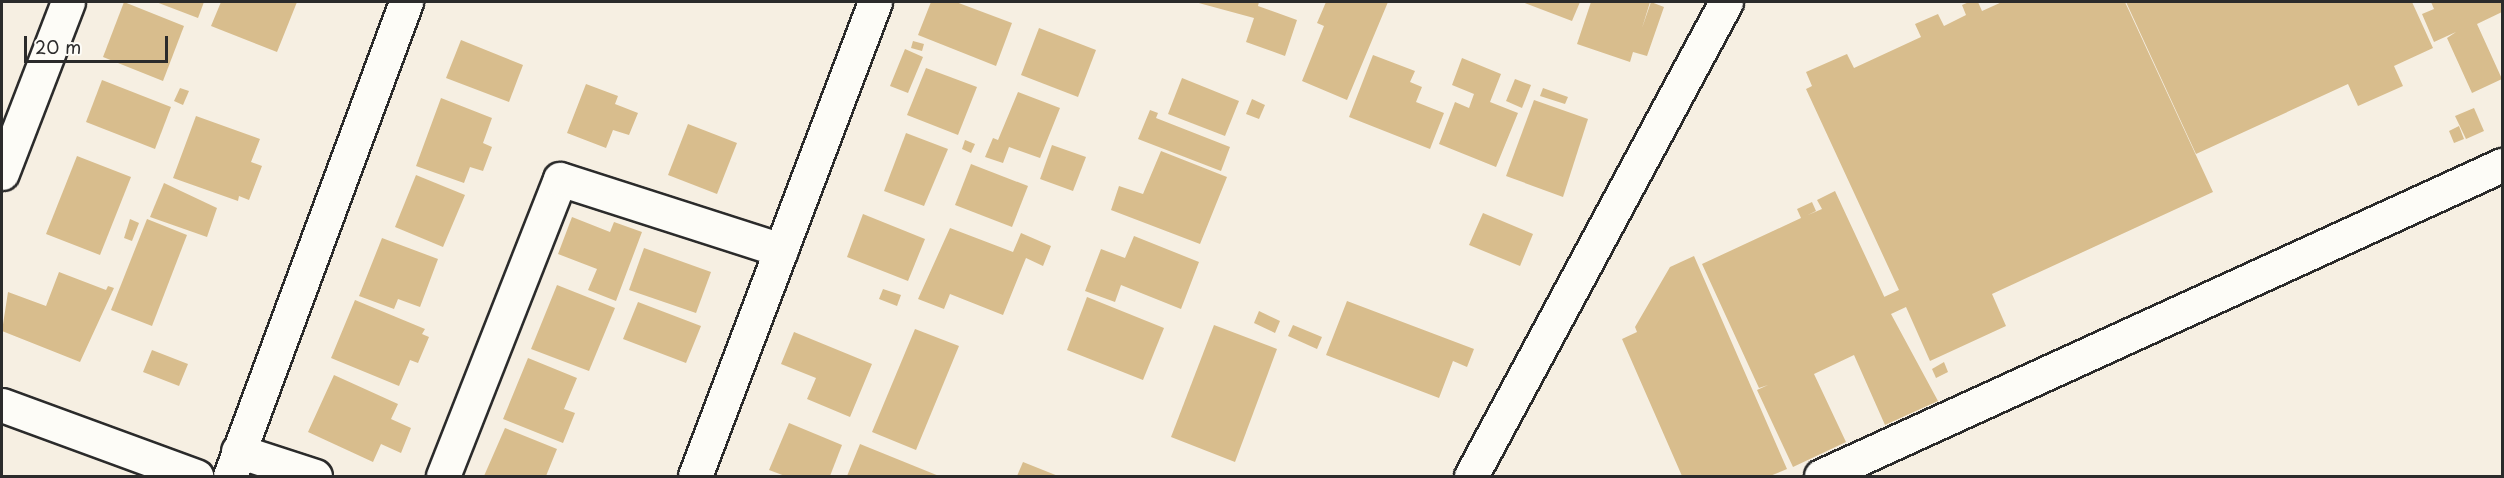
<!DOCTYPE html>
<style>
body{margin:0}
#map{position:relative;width:2504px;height:478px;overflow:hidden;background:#f6efe2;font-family:"Playpen Sans",sans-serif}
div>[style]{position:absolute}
.building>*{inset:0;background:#d8bd8d}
.roads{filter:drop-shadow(2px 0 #2b2b2b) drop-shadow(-2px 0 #2b2b2b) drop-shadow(0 2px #2b2b2b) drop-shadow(0 -2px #2b2b2b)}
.minor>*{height:33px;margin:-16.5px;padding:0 16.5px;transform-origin:16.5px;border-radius:16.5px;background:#fdfcf7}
span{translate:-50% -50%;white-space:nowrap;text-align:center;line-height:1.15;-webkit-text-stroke:5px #fdfcf7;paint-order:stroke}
.frame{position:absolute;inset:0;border:3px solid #2b2b2b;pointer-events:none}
.scale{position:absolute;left:24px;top:36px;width:144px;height:27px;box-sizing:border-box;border:3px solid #2b2b2b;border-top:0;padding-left:8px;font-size:18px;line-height:21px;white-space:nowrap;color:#2b2b2b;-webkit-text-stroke:4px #fdfcf7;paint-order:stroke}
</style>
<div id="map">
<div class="building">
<div style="clip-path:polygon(124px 2px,184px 26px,163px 81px,103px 57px)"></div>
<div style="clip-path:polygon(156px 2px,204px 2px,198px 18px)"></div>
<div style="clip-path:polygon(221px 2px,297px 2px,277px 52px,211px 26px)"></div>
<div style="clip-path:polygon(931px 2px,956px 2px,1012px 23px,996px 66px,918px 35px)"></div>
<div style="clip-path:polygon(1195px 2px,1259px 2px,1258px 6px,1297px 20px,1285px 56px,1246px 42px,1254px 18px)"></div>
<div style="clip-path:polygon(1326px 2px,1388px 2px,1347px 100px,1302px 81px,1324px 26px,1317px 23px)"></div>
<div style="clip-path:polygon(1522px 2px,1580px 2px,1572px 21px)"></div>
<div style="clip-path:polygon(1591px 2px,1650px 2px,1642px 28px,1651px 2px,1664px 7px,1647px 56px,1633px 52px,1630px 62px,1577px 44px)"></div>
<div style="clip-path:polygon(1969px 2px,1978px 2px,1982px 11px,2002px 2px,2125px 2px,2213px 192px,1992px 294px,2006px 326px,1930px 361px,1906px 307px,1891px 314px,1938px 401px,1885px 425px,1854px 355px,1814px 374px,1846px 442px,1793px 467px,1757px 390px,1768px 385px,1759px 388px,1702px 264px,1801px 218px,1797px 209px,1812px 202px,1816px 211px,1808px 215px,1822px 209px,1817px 200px,1835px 191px,1890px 309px,1884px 297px,1899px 290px,1806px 89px,1812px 86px,1806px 72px,1847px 54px,1854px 68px,1921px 37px,1915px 24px,1938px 14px,1944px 26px,1966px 15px,1962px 5px)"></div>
<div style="clip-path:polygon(2126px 2px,2412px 2px,2433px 48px,2394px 66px,2403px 86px,2358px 106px,2348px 84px,2196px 154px)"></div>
<div style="clip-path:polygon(2431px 2px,2502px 2px,2502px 12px,2477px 24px,2502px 79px,2472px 93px,2447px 38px,2456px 32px,2434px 42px,2422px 14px,2434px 9px)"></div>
<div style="clip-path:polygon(1039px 28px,1096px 50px,1078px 97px,1021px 75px)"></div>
<div style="clip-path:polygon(461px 40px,523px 65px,509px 102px,446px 78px)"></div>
<div style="clip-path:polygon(913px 41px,924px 44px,922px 51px,911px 48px)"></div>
<div style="clip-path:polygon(905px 49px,923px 57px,908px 93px,890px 86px)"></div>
<div style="clip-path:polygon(1373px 55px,1415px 71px,1410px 82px,1422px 87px,1416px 102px,1444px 113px,1430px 149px,1349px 117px)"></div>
<div style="clip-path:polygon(1462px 58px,1501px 74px,1490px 102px,1518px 113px,1496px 167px,1439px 144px,1455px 102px,1469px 108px,1474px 94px,1452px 85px)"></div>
<div style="clip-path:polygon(926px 68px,977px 87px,958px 135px,907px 115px)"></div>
<div style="clip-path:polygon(1182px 78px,1239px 101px,1225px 136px,1168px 114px)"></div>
<div style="clip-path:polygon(1515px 79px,1531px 85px,1522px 108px,1506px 101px)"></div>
<div style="clip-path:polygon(102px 80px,171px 107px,155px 149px,86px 122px)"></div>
<div style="clip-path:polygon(586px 84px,618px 96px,615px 104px,638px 113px,629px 135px,613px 130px,606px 148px,567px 133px)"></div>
<div style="clip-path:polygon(180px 88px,189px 91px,183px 105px,174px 101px)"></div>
<div style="clip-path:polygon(1543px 88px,1568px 97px,1565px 104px,1540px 96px)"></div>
<div style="clip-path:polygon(1018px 92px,1060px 108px,1040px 158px,1009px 147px,1003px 163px,985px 157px,993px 138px,998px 140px)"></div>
<div style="clip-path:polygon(441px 98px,492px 118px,483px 143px,492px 147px,483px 171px,470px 167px,464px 183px,416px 166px)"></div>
<div style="clip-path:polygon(1252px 99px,1265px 105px,1259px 119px,1246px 114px)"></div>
<div style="clip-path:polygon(1534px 100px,1588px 119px,1563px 197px,1506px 176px)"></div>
<div style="clip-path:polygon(2474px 108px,2484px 131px,2466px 139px,2455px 116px)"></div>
<div style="clip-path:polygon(1150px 110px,1158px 113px,1156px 118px,1230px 147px,1221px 171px,1138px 139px)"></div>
<div style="clip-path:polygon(196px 116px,260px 139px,251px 162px,262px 166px,249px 200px,239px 196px,238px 201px,173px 178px)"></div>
<div style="clip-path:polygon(688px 124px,737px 143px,717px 194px,668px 175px)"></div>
<div style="clip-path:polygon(2459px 126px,2464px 139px,2454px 143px,2449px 131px)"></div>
<div style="clip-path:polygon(906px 133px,948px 149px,924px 206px,884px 191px)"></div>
<div style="clip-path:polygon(965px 140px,975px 144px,971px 153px,962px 149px)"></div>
<div style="clip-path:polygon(1052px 145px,1086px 157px,1073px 191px,1040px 179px)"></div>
<div style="clip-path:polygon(1161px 151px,1227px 177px,1200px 244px,1111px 210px,1119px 186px,1143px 194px)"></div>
<div style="clip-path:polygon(77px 156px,131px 177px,100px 255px,46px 234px)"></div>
<div style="clip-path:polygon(971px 164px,1028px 186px,1012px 227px,955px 205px)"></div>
<div style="clip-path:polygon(416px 175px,465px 195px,443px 247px,395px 227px)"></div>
<div style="clip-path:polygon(164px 183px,217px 208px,207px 237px,150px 217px)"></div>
<div style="clip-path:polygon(1483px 213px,1533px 234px,1520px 266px,1469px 245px)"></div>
<div style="clip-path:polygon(863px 214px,925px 239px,908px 281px,847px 257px)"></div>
<div style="clip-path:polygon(572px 217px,610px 232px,614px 222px,642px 232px,616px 301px,588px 290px,597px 269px,558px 254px)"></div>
<div style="clip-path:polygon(130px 219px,139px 223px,132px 241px,124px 238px)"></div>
<div style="clip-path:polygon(147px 219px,187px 235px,152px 326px,111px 310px)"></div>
<div style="clip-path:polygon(950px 228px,1013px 252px,1021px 233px,1051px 246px,1043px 266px,1026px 258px,1003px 315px,950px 294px,944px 309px,918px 299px)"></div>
<div style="clip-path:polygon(1134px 236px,1199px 262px,1181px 309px,1121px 285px,1115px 302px,1085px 291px,1101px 249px,1125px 258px)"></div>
<div style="clip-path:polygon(382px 238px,438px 259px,420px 307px,398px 299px,394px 309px,359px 296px)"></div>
<div style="clip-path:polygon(644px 248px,711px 272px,696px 313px,629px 290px)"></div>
<div style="clip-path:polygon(1694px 256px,1787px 469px,1770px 476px,1682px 476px,1622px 339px,1637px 332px,1635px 327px,1670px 267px)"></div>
<div style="clip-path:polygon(59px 272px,106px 290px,108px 286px,114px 288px,80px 362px,2px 331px,8px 292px,46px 306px)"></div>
<div style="clip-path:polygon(557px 285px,615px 308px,589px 371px,531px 349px)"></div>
<div style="clip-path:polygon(883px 289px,901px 295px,897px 306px,879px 299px)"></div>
<div style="clip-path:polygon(1087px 297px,1164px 328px,1143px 380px,1067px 350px)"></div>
<div style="clip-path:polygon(355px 300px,425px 329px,422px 334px,429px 337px,418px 363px,410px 360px,399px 386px,331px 358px)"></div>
<div style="clip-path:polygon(1347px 301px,1474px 349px,1467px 367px,1453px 361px,1439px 398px,1326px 355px)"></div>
<div style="clip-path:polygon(638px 302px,701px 326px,686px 363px,623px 339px)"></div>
<div style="clip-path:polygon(1259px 311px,1280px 321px,1275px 333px,1254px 323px)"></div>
<div style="clip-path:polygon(1214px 325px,1277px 349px,1235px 462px,1171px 437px)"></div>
<div style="clip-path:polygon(1293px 325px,1322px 337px,1317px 349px,1288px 336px)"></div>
<div style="clip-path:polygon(915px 329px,959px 346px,916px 450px,872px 432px)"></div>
<div style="clip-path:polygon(794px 332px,872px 364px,850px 417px,807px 399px,816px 378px,781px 364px)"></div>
<div style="clip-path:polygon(152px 350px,188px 364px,179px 386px,143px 372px)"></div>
<div style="clip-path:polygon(528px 358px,577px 378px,564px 409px,575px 413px,563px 443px,503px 419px)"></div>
<div style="clip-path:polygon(1944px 362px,1948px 372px,1936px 378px,1932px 369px)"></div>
<div style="clip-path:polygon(334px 375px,398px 404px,391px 419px,411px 428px,401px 453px,381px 444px,373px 462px,308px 432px)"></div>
<div style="clip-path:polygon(789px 423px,842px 445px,830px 476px,785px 476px,769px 470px)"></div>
<div style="clip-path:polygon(505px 428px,557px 449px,546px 476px,484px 476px)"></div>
<div style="clip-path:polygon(860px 444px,939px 476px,847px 476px)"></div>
<div style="clip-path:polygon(1023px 462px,1058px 476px,1017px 476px)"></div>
</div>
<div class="roads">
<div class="minor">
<div style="left:2px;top:173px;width:183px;rotate:-68.9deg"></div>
<div style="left:2px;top:405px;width:207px;rotate:20.1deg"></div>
<div style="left:238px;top:451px;width:81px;rotate:18deg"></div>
<div style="left:230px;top:476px;width:506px;rotate:-69.63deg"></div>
<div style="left:443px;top:476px;width:319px;rotate:-68.5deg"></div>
<div style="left:560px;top:179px;width:232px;rotate:17.8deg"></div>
<div style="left:695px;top:476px;width:507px;rotate:-69.21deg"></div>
<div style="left:1471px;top:476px;width:538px;rotate:-61.72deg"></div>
<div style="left:1821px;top:476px;width:749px;rotate:-24.55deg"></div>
</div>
</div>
<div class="frame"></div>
<div class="scale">20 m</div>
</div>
